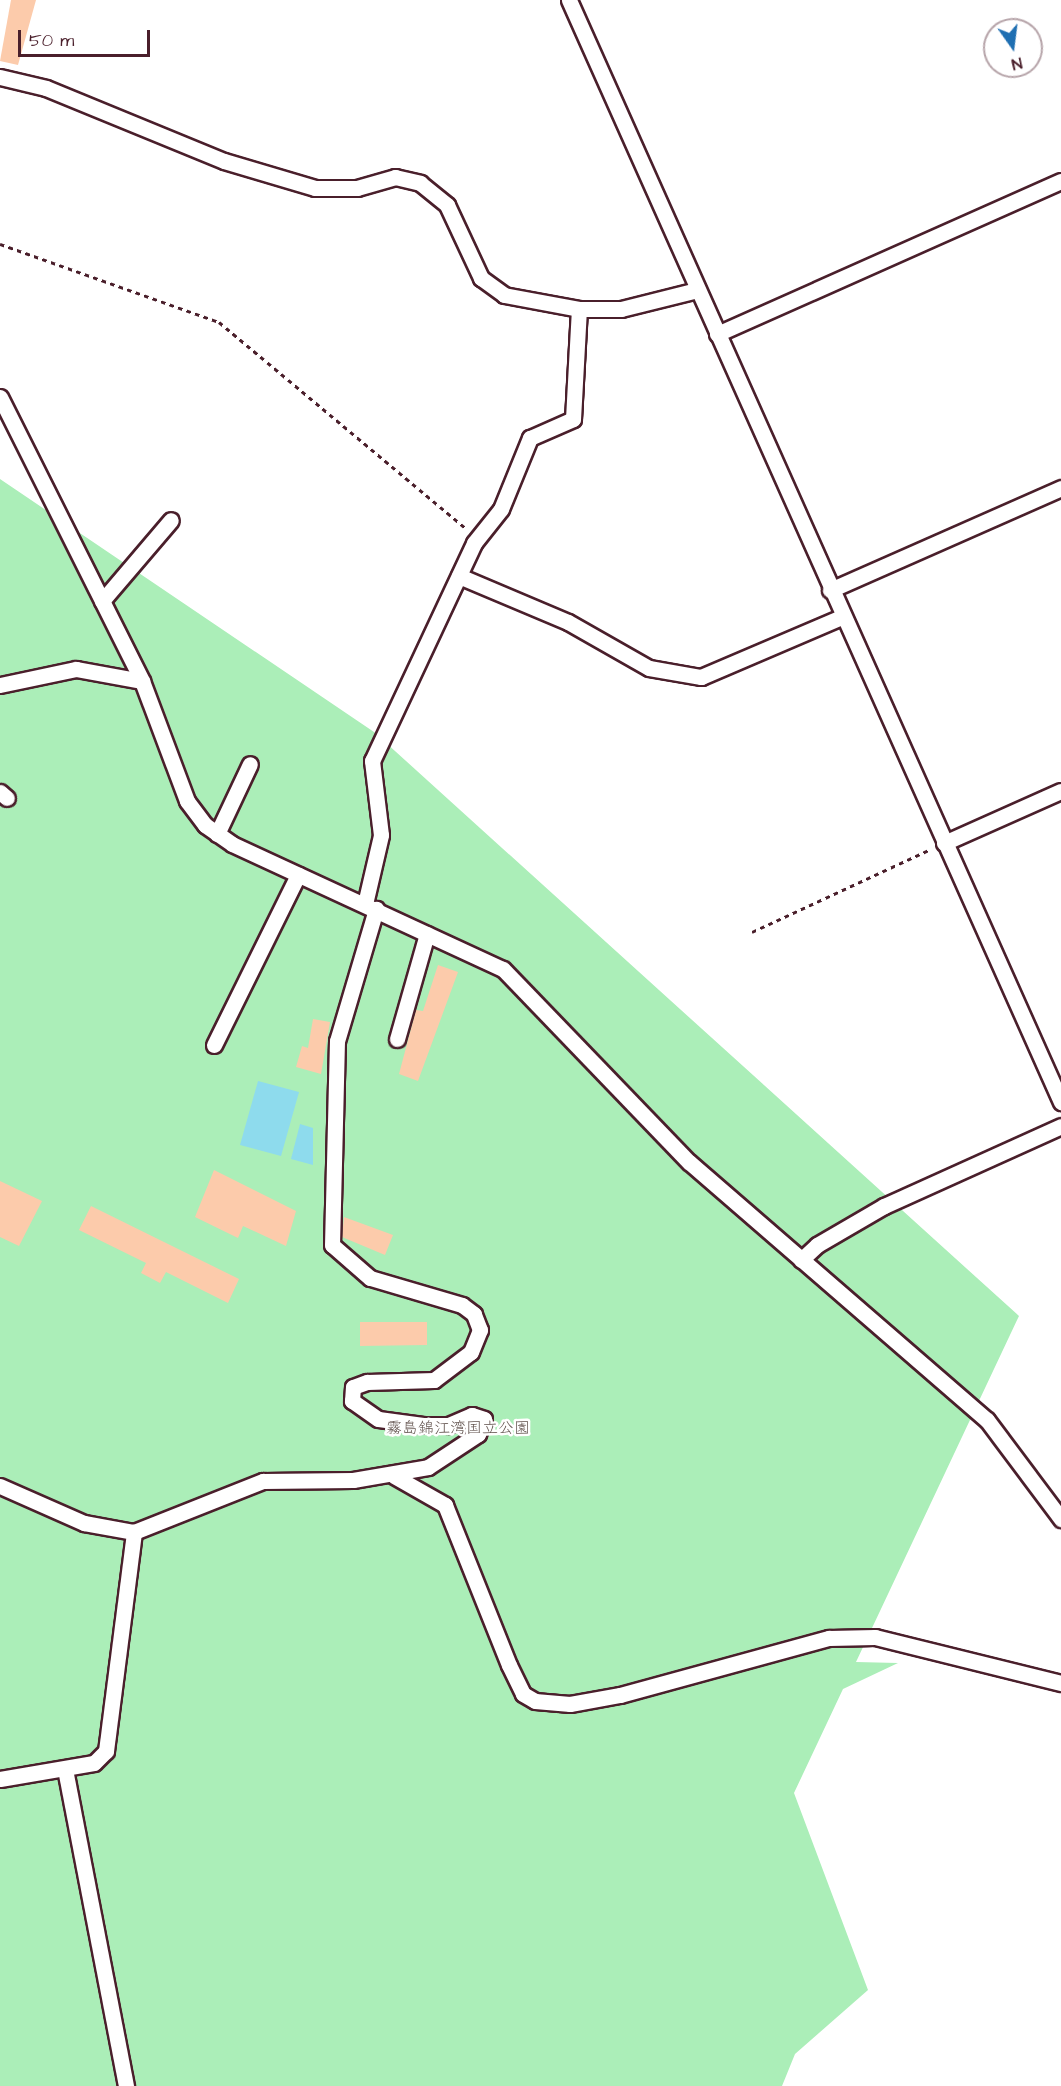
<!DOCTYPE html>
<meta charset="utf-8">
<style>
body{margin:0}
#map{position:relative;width:1061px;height:2086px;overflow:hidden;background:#fff;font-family:"Architects Daughter","Klee One",sans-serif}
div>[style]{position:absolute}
.green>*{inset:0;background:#abeeb8}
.water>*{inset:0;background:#8edbed}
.building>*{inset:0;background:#fccbab}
.path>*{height:3px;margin-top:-1.5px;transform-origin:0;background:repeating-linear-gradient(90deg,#4a1f2b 0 4.5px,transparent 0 9px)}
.roads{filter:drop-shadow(2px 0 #4a1f2b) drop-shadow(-2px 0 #4a1f2b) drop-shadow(0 2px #4a1f2b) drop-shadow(0 -2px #4a1f2b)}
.street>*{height:15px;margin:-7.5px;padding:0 7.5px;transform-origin:7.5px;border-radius:7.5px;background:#fff}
span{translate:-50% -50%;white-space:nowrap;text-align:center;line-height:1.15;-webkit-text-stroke:5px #fff;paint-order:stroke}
.park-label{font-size:16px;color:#62534e}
.north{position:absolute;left:983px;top:18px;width:60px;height:60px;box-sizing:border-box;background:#fff;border:2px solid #b7a5aa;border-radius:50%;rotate:166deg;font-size:16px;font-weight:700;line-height:24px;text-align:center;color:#4a1f2b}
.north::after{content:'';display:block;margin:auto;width:21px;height:27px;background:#1f6fb2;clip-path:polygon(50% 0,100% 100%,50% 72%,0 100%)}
.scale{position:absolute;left:18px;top:30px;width:132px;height:27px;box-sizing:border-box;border:3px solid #4a1f2b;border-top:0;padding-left:8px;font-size:18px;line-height:21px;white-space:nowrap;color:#4a1f2b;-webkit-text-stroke:4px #fff;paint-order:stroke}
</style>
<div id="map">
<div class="green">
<div style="clip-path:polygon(0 479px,374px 732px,1019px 1316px,856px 1662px,898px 1663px,843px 1689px,794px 1793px,868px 1990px,795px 2054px,782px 2086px,0 2086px)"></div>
</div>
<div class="water">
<div style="clip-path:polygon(258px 1081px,299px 1092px,281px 1156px,240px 1145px)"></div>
<div style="clip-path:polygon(300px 1124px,313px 1128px,313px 1165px,291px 1159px)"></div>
</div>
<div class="building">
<div style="clip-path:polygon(11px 0,36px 0,18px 65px,0 61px)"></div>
<div style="clip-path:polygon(438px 965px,458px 972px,418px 1081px,399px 1074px,416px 1010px,423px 1011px)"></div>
<div style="clip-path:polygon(313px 1019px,330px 1022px,321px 1074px,296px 1067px,302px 1046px,308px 1048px)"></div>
<div style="clip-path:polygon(214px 1170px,296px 1211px,286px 1246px,243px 1226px,238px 1238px,195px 1217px)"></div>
<div style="clip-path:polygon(0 1181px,42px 1201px,19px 1246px,0 1237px)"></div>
<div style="clip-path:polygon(91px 1206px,239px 1279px,228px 1303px,166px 1272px,160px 1283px,141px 1273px,146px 1263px,79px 1230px)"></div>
<div style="clip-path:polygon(344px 1217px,393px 1235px,385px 1255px,342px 1237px)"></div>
<div style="clip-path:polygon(360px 1322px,427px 1322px,427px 1345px,360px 1346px)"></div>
</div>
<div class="path">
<div style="left:0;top:244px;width:232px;rotate:19.6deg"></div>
<div style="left:219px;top:322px;width:323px;rotate:39.9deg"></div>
<div style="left:752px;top:932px;width:197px;rotate:-24.9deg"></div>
</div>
<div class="roads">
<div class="street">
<div style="left:569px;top:0;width:1207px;rotate:65.94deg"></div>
<div style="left:0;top:77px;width:47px;rotate:13.4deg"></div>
<div style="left:46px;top:88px;width:192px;rotate:22.3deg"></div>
<div style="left:224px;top:161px;width:95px;rotate:16.5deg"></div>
<div style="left:315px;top:188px;width:42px"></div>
<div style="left:357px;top:188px;width:40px;rotate:-16deg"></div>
<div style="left:395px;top:177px;width:26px;rotate:13deg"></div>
<div style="left:420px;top:183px;width:35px;rotate:39deg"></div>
<div style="left:447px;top:205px;width:81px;rotate:65deg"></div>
<div style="left:481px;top:278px;width:29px;rotate:36deg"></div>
<div style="left:504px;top:295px;width:76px;rotate:10.6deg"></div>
<div style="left:579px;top:309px;width:42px"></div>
<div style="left:621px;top:309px;width:78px;rotate:-14deg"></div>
<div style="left:717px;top:334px;width:376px;rotate:-24deg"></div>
<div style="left:0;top:397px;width:318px;rotate:63.4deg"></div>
<div style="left:142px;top:681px;width:128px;rotate:69.4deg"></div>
<div style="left:187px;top:801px;width:30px;rotate:53deg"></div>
<div style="left:205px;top:825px;width:33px;rotate:35deg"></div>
<div style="left:232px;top:844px;width:298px;rotate:24.8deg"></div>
<div style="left:503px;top:969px;width:268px;rotate:46.1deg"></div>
<div style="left:689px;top:1162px;width:394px;rotate:40.9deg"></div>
<div style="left:987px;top:1420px;width:124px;rotate:53.2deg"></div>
<div style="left:459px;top:576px;width:118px;rotate:22.9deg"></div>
<div style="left:568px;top:622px;width:93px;rotate:29.6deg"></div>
<div style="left:649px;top:668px;width:53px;rotate:9.8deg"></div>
<div style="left:701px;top:677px;width:153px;rotate:-23.1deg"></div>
<div style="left:830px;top:590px;width:253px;rotate:-23.8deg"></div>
<div style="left:102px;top:601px;width:106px;rotate:-49.6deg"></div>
<div style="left:0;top:685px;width:78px;rotate:-11.9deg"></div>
<div style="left:76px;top:669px;width:67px;rotate:10.3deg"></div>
<div style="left:0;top:792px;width:9px;rotate:41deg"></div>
<div style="left:217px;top:834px;width:77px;rotate:-64.8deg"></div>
<div style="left:944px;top:843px;width:128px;rotate:-24deg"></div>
<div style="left:365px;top:904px;width:71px;rotate:-76.9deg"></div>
<div style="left:381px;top:835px;width:75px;rotate:-96.9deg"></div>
<div style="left:372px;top:761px;width:241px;rotate:-64.9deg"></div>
<div style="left:474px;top:543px;width:43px;rotate:-51.5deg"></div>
<div style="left:501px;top:509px;width:77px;rotate:-67.8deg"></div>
<div style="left:530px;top:438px;width:47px;rotate:-23.8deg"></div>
<div style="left:573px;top:419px;width:110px;rotate:-86.9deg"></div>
<div style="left:397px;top:1039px;width:109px;rotate:-74.1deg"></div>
<div style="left:214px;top:1045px;width:190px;rotate:-63.7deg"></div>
<div style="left:801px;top:1260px;width:22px;rotate:-43deg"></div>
<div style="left:817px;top:1245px;width:78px;rotate:-30.2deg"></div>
<div style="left:884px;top:1206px;width:194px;rotate:-24.3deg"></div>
<div style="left:394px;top:1476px;width:59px;rotate:29.6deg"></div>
<div style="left:445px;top:1505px;width:172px;rotate:68.2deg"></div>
<div style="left:509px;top:1665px;width:32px;rotate:64deg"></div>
<div style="left:523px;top:1694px;width:14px;rotate:30deg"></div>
<div style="left:535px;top:1701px;width:35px;rotate:5deg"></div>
<div style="left:570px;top:1704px;width:51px;rotate:-10.2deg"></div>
<div style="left:620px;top:1695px;width:217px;rotate:-15.3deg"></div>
<div style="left:829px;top:1638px;width:46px;rotate:-1.2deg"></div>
<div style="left:875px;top:1637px;width:192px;rotate:13.9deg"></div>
<div style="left:0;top:1486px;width:92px;rotate:23.8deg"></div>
<div style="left:84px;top:1523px;width:51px;rotate:10.2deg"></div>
<div style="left:134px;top:1532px;width:139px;rotate:-21.6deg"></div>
<div style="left:263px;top:1481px;width:90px;rotate:-0.6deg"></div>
<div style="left:353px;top:1480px;width:76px;rotate:-9.8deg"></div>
<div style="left:428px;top:1467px;width:60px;rotate:-33.4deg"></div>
<div style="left:478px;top:1434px;width:16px;rotate:-68deg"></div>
<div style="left:484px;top:1419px;width:13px;rotate:-162deg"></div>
<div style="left:472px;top:1415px;width:26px;rotate:157deg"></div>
<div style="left:448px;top:1425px;width:25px;rotate:180deg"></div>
<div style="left:423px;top:1425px;width:45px;rotate:-172.4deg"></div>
<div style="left:378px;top:1419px;width:32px;rotate:-145deg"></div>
<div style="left:352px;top:1401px;width:14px;rotate:-86deg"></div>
<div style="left:353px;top:1387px;width:15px;rotate:-20deg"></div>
<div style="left:367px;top:1382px;width:67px;rotate:-1.7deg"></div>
<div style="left:434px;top:1380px;width:46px;rotate:-37.1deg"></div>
<div style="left:471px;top:1352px;width:24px;rotate:-68deg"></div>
<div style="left:480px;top:1330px;width:17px;rotate:-111deg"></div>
<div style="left:474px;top:1314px;width:15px;rotate:-143deg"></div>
<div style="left:462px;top:1305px;width:96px;rotate:-163.6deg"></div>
<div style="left:370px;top:1278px;width:50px;rotate:-139deg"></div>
<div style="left:332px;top:1245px;width:204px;rotate:-88.6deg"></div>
<div style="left:337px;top:1041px;width:138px;rotate:-73.5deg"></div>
<div style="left:65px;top:1769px;width:323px;rotate:79.1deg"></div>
<div style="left:0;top:1779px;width:95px;rotate:-9.7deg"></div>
<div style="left:94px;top:1763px;width:17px;rotate:-45deg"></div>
<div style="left:106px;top:1751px;width:221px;rotate:-82.7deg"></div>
</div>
</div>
<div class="park-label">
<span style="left:458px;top:1428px">霧島錦江湾国立公園</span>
</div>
<div class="north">N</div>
<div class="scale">50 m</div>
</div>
